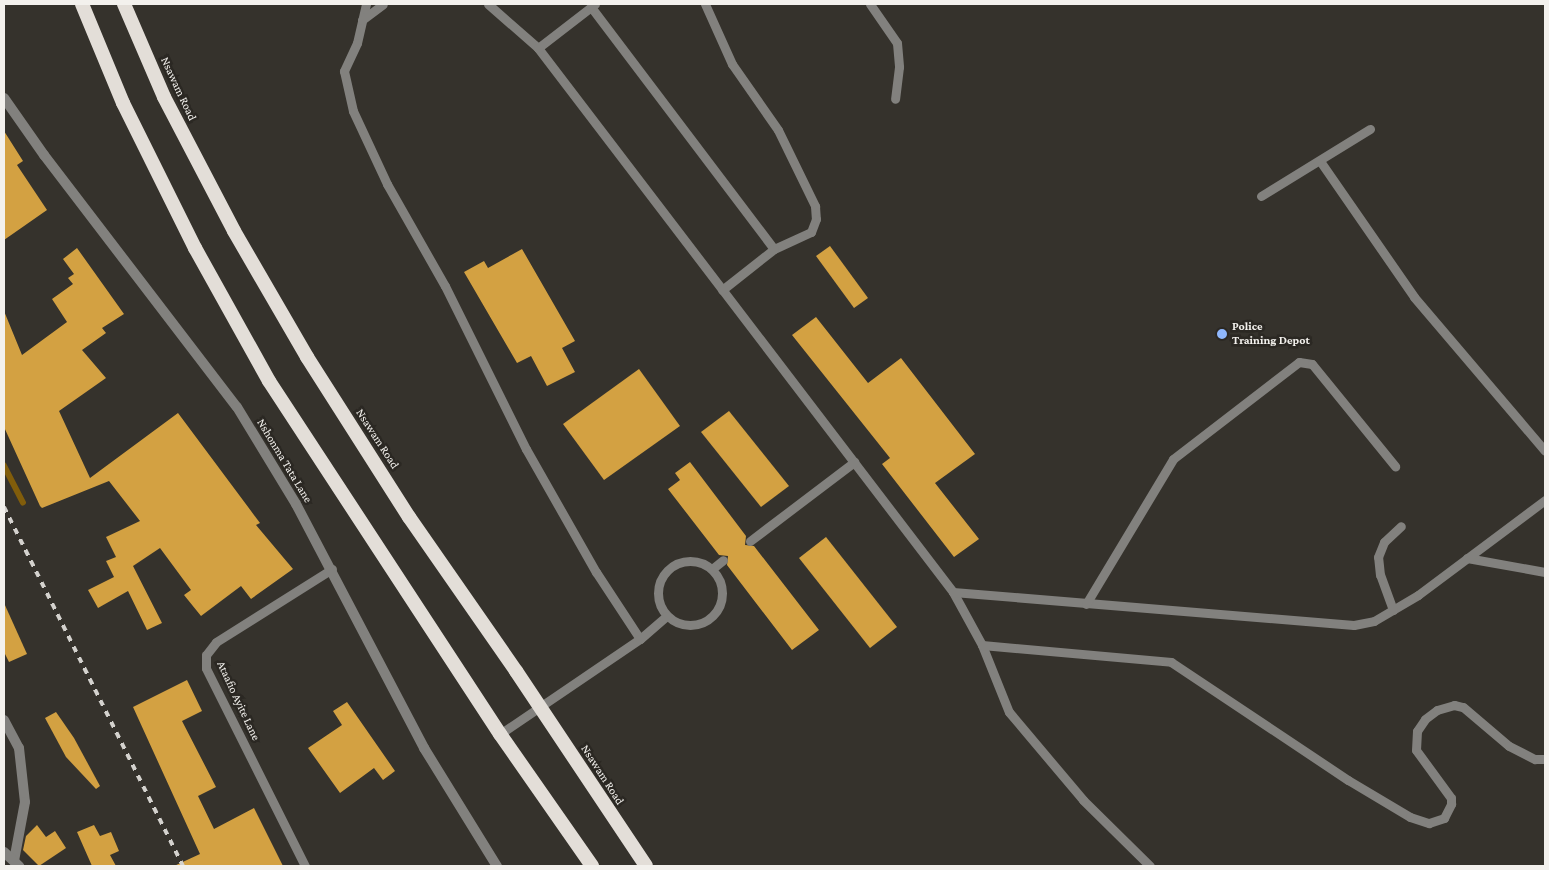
<!DOCTYPE html>
<style>
body{margin:0}
#map{position:relative;width:1549px;height:870px;overflow:hidden;background:#35322c;font-family:"Crimson Pro",serif}
div>[style]{position:absolute}
.stream>*{height:5.5px;margin:-2.75px;padding:0 2.75px;transform-origin:2.75px;border-radius:2.75px;background:#815d0b}
.building>*{inset:0;background:#d3a142}
.service>*{height:9px;margin:-4.5px;padding:0 4.5px;transform-origin:4.5px;border-radius:4.5px;background:#82817e}
.service>.ring{margin:-4.5px;padding:0;box-sizing:content-box;background:none;border:9px solid #82817e;border-radius:50%}
.minor>*{height:10px;margin:-5px;padding:0 5px;transform-origin:5px;border-radius:5px;background:#82817e}
.trunk>*{height:14px;margin:-7px;padding:0 7px;transform-origin:7px;border-radius:7px;background:#e3ded8}
.rail>*{height:4px;margin-top:-2px;transform-origin:0;background:repeating-linear-gradient(90deg,#d4d2ce 0 6px,transparent 0 12px)}
.dots>*{width:14px;height:14px;translate:-50% -50%;box-sizing:border-box;border:2px solid #2b2823;border-radius:50%}
span{translate:-50% -50%;white-space:nowrap;text-align:center;line-height:1.15;-webkit-text-stroke:5px #2b2823;paint-order:stroke}
.street-label{font-size:12px;color:#f3f1ed}
.poi-label{font-size:12px;color:#f3f1ed;font-weight:700}
.left{translate:0 -50%;text-align:left}
.frame{position:absolute;inset:0;border:5px solid #f3f1ed;pointer-events:none}
</style>
<div id="map">
<div class="stream">
<div style="left:4px;top:465px;width:42px;rotate:62.8deg"></div>
</div>
<div class="building">
<div style="clip-path:polygon(4px 131px,23px 161px,17px 165px,47px 210px,4px 240px)"></div>
<div style="clip-path:polygon(830px 246px,868px 298px,854px 308px,816px 256px)"></div>
<div style="clip-path:polygon(77px 248px,124px 314px,102px 328px,106px 333px,82px 350px,106px 378px,59px 411px,90px 478px,178px 413px,260px 523px,256px 525px,293px 569px,251px 599px,241px 586px,201px 616px,184px 595px,191px 590px,160px 548px,133px 566px,162px 623px,147px 630px,128px 591px,98px 608px,88px 590px,114px 577px,106px 561px,116px 557px,106px 537px,140px 521px,109px 481px,42px 508px,40px 506px,4px 427px,4px 311px,22px 355px,67px 322px,52px 299px,73px 284px,68px 278px,74px 274px,63px 259px)"></div>
<div style="clip-path:polygon(522px 249px,575px 341px,562px 348px,575px 372px,547px 386px,531px 356px,517px 363px,464px 272px,484px 261px,488px 268px)"></div>
<div style="clip-path:polygon(816px 317px,868px 383px,901px 358px,975px 454px,935px 483px,979px 539px,954px 557px,882px 464px,890px 458px,792px 335px)"></div>
<div style="clip-path:polygon(639px 369px,680px 426px,604px 480px,563px 424px)"></div>
<div style="clip-path:polygon(729px 411px,789px 486px,761px 507px,701px 432px)"></div>
<div style="clip-path:polygon(690px 462px,746px 536px,745px 545px,754px 546px,819px 630px,792px 650px,727px 565px,728px 556px,719px 555px,668px 489px,680px 480px,675px 473px)"></div>
<div style="clip-path:polygon(826px 537px,897px 627px,870px 648px,799px 558px)"></div>
<div style="clip-path:polygon(4px 603px,27px 654px,9px 662px,4px 652px)"></div>
<div style="clip-path:polygon(187px 680px,202px 711px,182px 721px,216px 787px,198px 796px,214px 829px,254px 808px,283px 866px,174px 866px,200px 854px,133px 707px)"></div>
<div style="clip-path:polygon(347px 702px,395px 771px,383px 780px,374px 768px,340px 793px,308px 748px,342px 725px,333px 711px)"></div>
<div style="clip-path:polygon(56px 712px,74px 738px,100px 786px,96px 789px,66px 757px,45px 718px)"></div>
<div style="clip-path:polygon(37px 825px,46px 837px,55px 831px,66px 848px,39px 866px,23px 850px,26px 836px)"></div>
<div style="clip-path:polygon(94px 825px,100px 836px,111px 832px,119px 851px,110px 855px,116px 866px,92px 866px,77px 832px)"></div>
</div>
<div class="service">
<div style="left:366px;top:4px;width:40px;rotate:103deg"></div>
<div style="left:357px;top:43px;width:31px;rotate:115deg"></div>
<div style="left:344px;top:71px;width:41px;rotate:77.3deg"></div>
<div style="left:353px;top:111px;width:81px;rotate:65deg"></div>
<div style="left:387px;top:184px;width:117px;rotate:60.4deg"></div>
<div style="left:445px;top:286px;width:182px;rotate:63.6deg"></div>
<div style="left:526px;top:449px;width:142px;rotate:60.4deg"></div>
<div style="left:596px;top:572px;width:80px;rotate:56.7deg"></div>
<div style="left:488px;top:4px;width:67px;rotate:41.3deg"></div>
<div style="left:538px;top:48px;width:684px;rotate:52.66deg"></div>
<div style="left:953px;top:592px;width:60px;rotate:61.3deg"></div>
<div style="left:982px;top:645px;width:72px;rotate:68.1deg"></div>
<div style="left:1009px;top:712px;width:115px;rotate:49.9deg"></div>
<div style="left:1083px;top:800px;width:94px;rotate:44.6deg"></div>
<div style="left:705px;top:4px;width:66px;rotate:65.8deg"></div>
<div style="left:732px;top:64px;width:80px;rotate:55.1deg"></div>
<div style="left:778px;top:130px;width:85px;rotate:64deg"></div>
<div style="left:815px;top:206px;width:13px;rotate:86deg"></div>
<div style="left:816px;top:219px;width:14px;rotate:111deg"></div>
<div style="left:811px;top:232px;width:41px;rotate:155.3deg"></div>
<div style="left:870px;top:4px;width:47px;rotate:55.3deg"></div>
<div style="left:897px;top:43px;width:24px;rotate:85deg"></div>
<div style="left:899px;top:67px;width:32px;rotate:97deg"></div>
<div style="left:591px;top:7px;width:303px;rotate:52.9deg"></div>
<div style="left:774px;top:249px;width:66px;rotate:141.7deg"></div>
<div style="left:362px;top:20px;width:26px;rotate:-37deg"></div>
<div style="left:538px;top:48px;width:72px;rotate:-37.7deg"></div>
<div style="left:1320px;top:161px;width:165px;rotate:55.3deg"></div>
<div style="left:1414px;top:297px;width:202px;rotate:49.6deg"></div>
<div style="left:1261px;top:196px;width:128px;rotate:-31.6deg"></div>
<div style="left:750px;top:541px;width:131px;rotate:-37.2deg"></div>
<div style="left:1467px;top:558px;width:79px;rotate:10.2deg"></div>
<div class="ring" style="left:658px;top:561px;width:55px;height:55px"></div>
<div style="left:712px;top:569px;width:14px;rotate:-39deg"></div>
<div style="left:953px;top:592px;width:402px;rotate:4.7deg"></div>
<div style="left:1354px;top:625px;width:20px;rotate:-11deg"></div>
<div style="left:1374px;top:621px;width:51px;rotate:-30.6deg"></div>
<div style="left:1418px;top:595px;width:159px;rotate:-36.8deg"></div>
<div style="left:1086px;top:604px;width:169px;rotate:-59deg"></div>
<div style="left:1173px;top:459px;width:159px;rotate:-37.6deg"></div>
<div style="left:1299px;top:362px;width:13px;rotate:9deg"></div>
<div style="left:1312px;top:364px;width:132px;rotate:50.9deg"></div>
<div style="left:1393px;top:610px;width:37px;rotate:-110deg"></div>
<div style="left:1380px;top:575px;width:18px;rotate:-96deg"></div>
<div style="left:1378px;top:557px;width:16px;rotate:-68deg"></div>
<div style="left:1384px;top:542px;width:23px;rotate:-43deg"></div>
<div style="left:982px;top:645px;width:190px;rotate:5.1deg"></div>
<div style="left:1171px;top:662px;width:213px;rotate:33.7deg"></div>
<div style="left:1348px;top:780px;width:72px;rotate:30.8deg"></div>
<div style="left:1410px;top:817px;width:20px;rotate:18deg"></div>
<div style="left:1429px;top:823px;width:16px;rotate:-18deg"></div>
<div style="left:1444px;top:818px;width:16px;rotate:-63deg"></div>
<div style="left:1451px;top:804px;width:6px;rotate:-90deg"></div>
<div style="left:1451px;top:798px;width:59px;rotate:-126.1deg"></div>
<div style="left:1416px;top:750px;width:19px;rotate:-87deg"></div>
<div style="left:1417px;top:731px;width:14px;rotate:-56deg"></div>
<div style="left:1425px;top:719px;width:15px;rotate:-37deg"></div>
<div style="left:1437px;top:710px;width:18px;rotate:-16deg"></div>
<div style="left:1454px;top:705px;width:9px;rotate:13deg"></div>
<div style="left:1463px;top:707px;width:60px;rotate:40.3deg"></div>
<div style="left:1509px;top:746px;width:29px;rotate:27deg"></div>
<div style="left:1535px;top:759px;width:10px"></div>
<div style="left:500px;top:734px;width:169px;rotate:-34.2deg"></div>
<div style="left:640px;top:639px;width:35px;rotate:-41deg"></div>
<div style="left:305px;top:866px;width:221px;rotate:-116.6deg"></div>
<div style="left:206px;top:668px;width:13px;rotate:-90deg"></div>
<div style="left:206px;top:655px;width:16px;rotate:-52deg"></div>
<div style="left:216px;top:642px;width:137px;rotate:-32.2deg"></div>
</div>
<div class="minor">
<div style="left:4px;top:98px;width:70px;rotate:54.9deg"></div>
<div style="left:44px;top:155px;width:317px;rotate:52.6deg"></div>
<div style="left:237px;top:407px;width:114px;rotate:58.7deg"></div>
<div style="left:296px;top:504px;width:276px;rotate:62.3deg"></div>
<div style="left:424px;top:748px;width:139px;rotate:58.3deg"></div>
<div style="left:4px;top:720px;width:32px;rotate:62deg"></div>
<div style="left:19px;top:748px;width:54px;rotate:83.7deg"></div>
<div style="left:25px;top:802px;width:60px;rotate:100.6deg"></div>
<div style="left:4px;top:852px;width:21px;rotate:43deg"></div>
</div>
<div class="trunk">
<div style="left:82px;top:4px;width:107px;rotate:67.5deg"></div>
<div style="left:123px;top:103px;width:162px;rotate:63.6deg"></div>
<div style="left:195px;top:248px;width:152px;rotate:60.9deg"></div>
<div style="left:269px;top:381px;width:422px;rotate:56.8deg"></div>
<div style="left:500px;top:734px;width:161px;rotate:55.1deg"></div>
<div style="left:124px;top:4px;width:101px;rotate:66.7deg"></div>
<div style="left:164px;top:97px;width:151px;rotate:62.4deg"></div>
<div style="left:234px;top:231px;width:146px;rotate:59.9deg"></div>
<div style="left:307px;top:357px;width:190px;rotate:57.5deg"></div>
<div style="left:409px;top:517px;width:188px;rotate:55.2deg"></div>
<div style="left:516px;top:671px;width:234px;rotate:56.3deg"></div>
</div>
<div class="rail">
<div style="left:4px;top:507px;width:401px;rotate:63.5deg"></div>
</div>
<div class="dots">
<div style="left:1222px;top:334px;background:#90b8fd"></div>
</div>
<div class="street-label">
<span style="left:178px;top:89px;rotate:65deg">Nsawam Road</span>
<span style="left:377px;top:439px;rotate:57deg">Nsawam Road</span>
<span style="left:284px;top:461px;rotate:59deg">Nshonma Tata Lane</span>
<span style="left:238px;top:701px;rotate:65deg">Ataafio Ayite Lane</span>
<span style="left:602px;top:775px;rotate:57deg">Nsawam Road</span>
</div>
<div class="poi-label">
<span class="left" style="left:1232px;top:334px">Police<br>Training Depot</span>
</div>
<div class="frame"></div>
</div>
